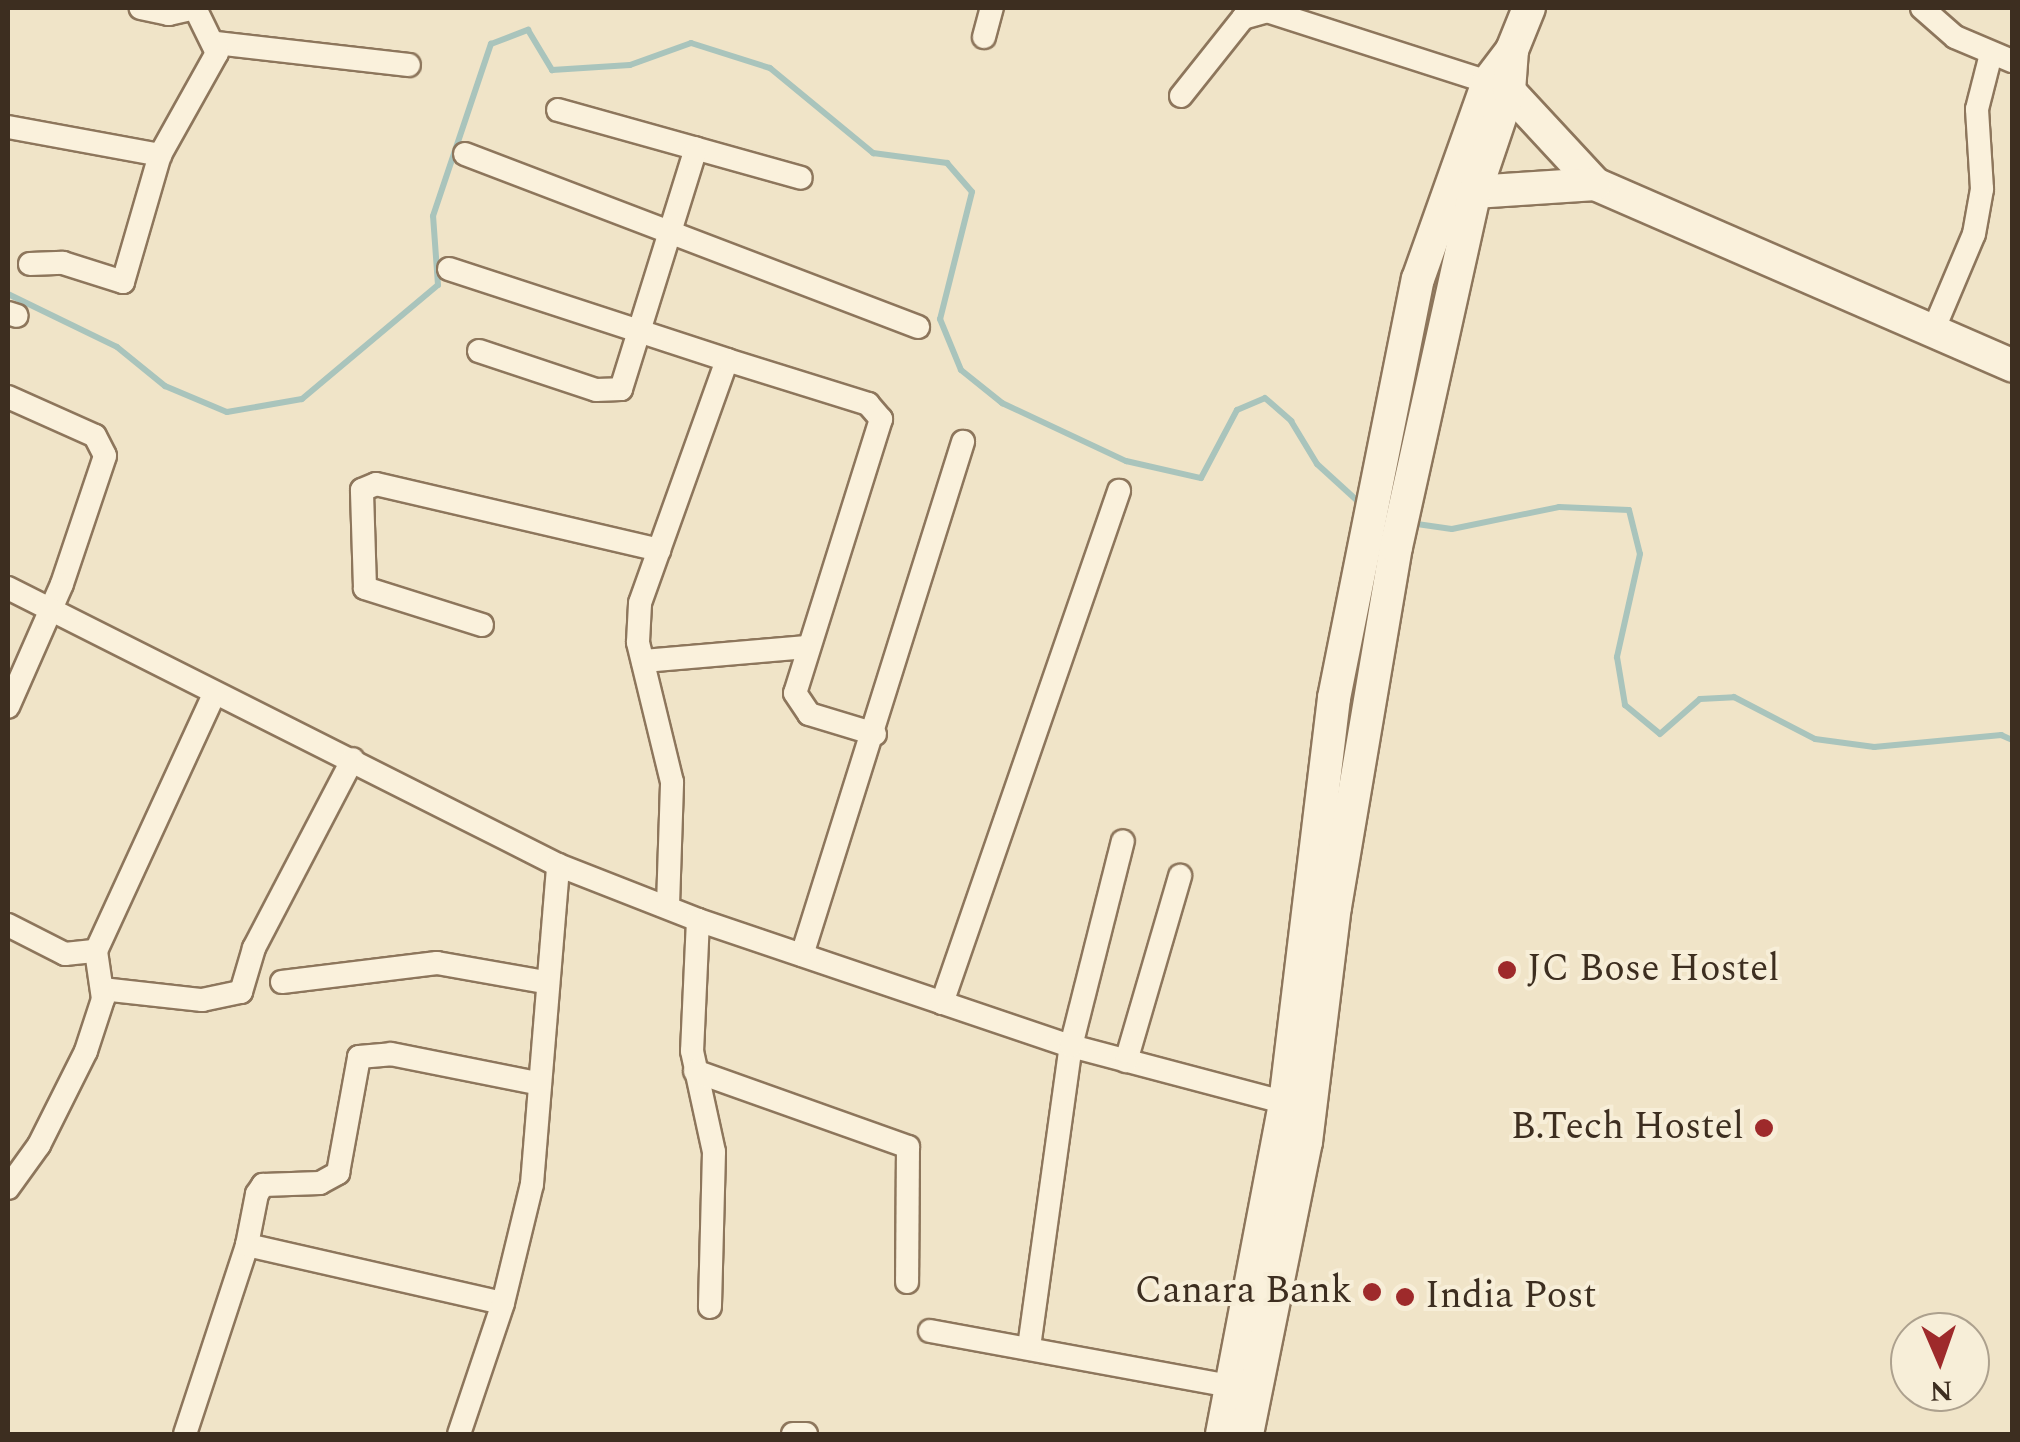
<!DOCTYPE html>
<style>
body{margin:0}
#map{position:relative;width:2020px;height:1442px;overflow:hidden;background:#f0e4c8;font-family:Spectral,serif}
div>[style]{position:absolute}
.stream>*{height:6px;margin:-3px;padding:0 3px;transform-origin:3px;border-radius:3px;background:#a9c4bc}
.roads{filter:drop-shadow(2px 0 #8d765c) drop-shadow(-2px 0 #8d765c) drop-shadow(0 2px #8d765c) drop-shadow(0 -2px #8d765c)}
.street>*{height:22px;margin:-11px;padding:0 11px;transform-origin:11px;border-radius:11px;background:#faf1dc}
.secondary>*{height:32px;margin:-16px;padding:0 16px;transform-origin:16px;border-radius:16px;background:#faf1dc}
.dots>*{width:28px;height:28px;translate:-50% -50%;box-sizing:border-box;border:5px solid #f7eed8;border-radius:50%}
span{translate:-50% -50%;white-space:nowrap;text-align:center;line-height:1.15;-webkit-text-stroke:8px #f7eed8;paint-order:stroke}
.poi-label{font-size:38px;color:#3d2e20}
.left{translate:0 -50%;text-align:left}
.right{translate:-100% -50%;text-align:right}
.frame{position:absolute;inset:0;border:10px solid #3d2e20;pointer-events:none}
.north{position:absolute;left:1890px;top:1312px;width:100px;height:100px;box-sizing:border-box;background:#f7eed8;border:2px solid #ada18e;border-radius:50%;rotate:178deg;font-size:28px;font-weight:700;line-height:40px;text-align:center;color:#3d2e20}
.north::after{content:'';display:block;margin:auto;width:35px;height:45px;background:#9e2a2b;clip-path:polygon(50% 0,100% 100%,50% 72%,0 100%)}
</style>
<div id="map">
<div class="stream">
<div style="left:8px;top:294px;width:121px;rotate:25.9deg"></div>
<div style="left:117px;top:347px;width:62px;rotate:39.1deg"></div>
<div style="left:165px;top:386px;width:67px;rotate:22.8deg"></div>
<div style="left:227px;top:412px;width:76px;rotate:-9.8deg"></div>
<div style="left:302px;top:399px;width:177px;rotate:-40deg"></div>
<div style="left:438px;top:285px;width:69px;rotate:-94.1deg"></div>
<div style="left:433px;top:216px;width:182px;rotate:-71.4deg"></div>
<div style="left:491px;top:44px;width:40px;rotate:-21deg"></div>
<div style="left:528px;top:30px;width:47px;rotate:59deg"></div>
<div style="left:552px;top:70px;width:78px;rotate:-3.7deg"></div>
<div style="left:630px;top:65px;width:65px;rotate:-19.8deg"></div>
<div style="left:691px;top:43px;width:83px;rotate:17.6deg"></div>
<div style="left:770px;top:68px;width:134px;rotate:39.5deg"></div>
<div style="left:873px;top:153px;width:75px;rotate:7.7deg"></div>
<div style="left:947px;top:163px;width:38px;rotate:49deg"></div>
<div style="left:972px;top:192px;width:131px;rotate:104.1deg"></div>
<div style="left:940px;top:319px;width:55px;rotate:67.6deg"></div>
<div style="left:961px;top:370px;width:53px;rotate:38.8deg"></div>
<div style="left:1002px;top:403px;width:137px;rotate:25.1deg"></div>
<div style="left:1126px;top:461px;width:77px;rotate:12.8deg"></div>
<div style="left:1201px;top:478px;width:77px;rotate:-62.1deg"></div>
<div style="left:1237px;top:410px;width:30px;rotate:-23deg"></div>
<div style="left:1265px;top:398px;width:35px;rotate:41deg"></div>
<div style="left:1291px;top:421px;width:50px;rotate:58.8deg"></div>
<div style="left:1317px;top:464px;width:62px;rotate:42.4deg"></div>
<div style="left:1410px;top:523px;width:42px;rotate:8.1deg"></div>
<div style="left:1452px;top:529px;width:109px;rotate:-11.6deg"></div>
<div style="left:1559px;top:507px;width:70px;rotate:2.5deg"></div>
<div style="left:1629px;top:510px;width:45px;rotate:76deg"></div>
<div style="left:1640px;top:554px;width:106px;rotate:102.6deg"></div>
<div style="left:1617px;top:657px;width:49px;rotate:80.5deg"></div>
<div style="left:1625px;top:705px;width:45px;rotate:39.6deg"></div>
<div style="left:1660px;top:734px;width:53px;rotate:-41.2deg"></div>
<div style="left:1700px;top:699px;width:34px;rotate:-3deg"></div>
<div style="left:1734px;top:697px;width:91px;rotate:27.4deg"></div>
<div style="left:1815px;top:739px;width:60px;rotate:7.7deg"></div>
<div style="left:1874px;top:747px;width:128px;rotate:-5.4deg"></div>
<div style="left:2001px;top:735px;width:12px;rotate:24deg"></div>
</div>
<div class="roads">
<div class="street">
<div style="left:1922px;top:8px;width:44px;rotate:41.3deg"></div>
<div style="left:1955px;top:37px;width:62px;rotate:22.8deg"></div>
<div style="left:984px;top:37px;width:30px;rotate:-75deg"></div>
<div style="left:216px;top:43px;width:194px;rotate:6.5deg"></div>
<div style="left:1181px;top:96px;width:100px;rotate:-51.5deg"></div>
<div style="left:1243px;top:18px;width:25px;rotate:-16deg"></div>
<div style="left:1267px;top:11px;width:232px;rotate:17.8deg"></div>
<div style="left:558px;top:110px;width:252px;rotate:15.6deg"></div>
<div style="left:8px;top:127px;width:155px;rotate:10.4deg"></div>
<div style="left:465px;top:154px;width:485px;rotate:20.9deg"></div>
<div style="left:30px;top:264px;width:33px;rotate:-2deg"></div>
<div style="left:63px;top:263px;width:63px;rotate:17.6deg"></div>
<div style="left:123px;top:282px;width:132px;rotate:-73.8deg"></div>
<div style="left:160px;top:155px;width:117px;rotate:-60.8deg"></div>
<div style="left:217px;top:53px;width:50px;rotate:-116.1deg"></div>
<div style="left:195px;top:8px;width:27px;rotate:167deg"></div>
<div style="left:169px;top:14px;width:29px;rotate:-168deg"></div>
<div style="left:449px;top:269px;width:293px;rotate:18.1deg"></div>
<div style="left:8px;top:313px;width:9px;rotate:18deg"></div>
<div style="left:1933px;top:331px;width:105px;rotate:-67.1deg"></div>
<div style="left:1974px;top:234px;width:46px;rotate:-79.9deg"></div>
<div style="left:1982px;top:189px;width:80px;rotate:-93.6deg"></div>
<div style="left:1977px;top:109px;width:57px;rotate:-75.7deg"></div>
<div style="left:479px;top:351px;width:123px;rotate:18.4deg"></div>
<div style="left:596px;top:390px;width:25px;rotate:-2deg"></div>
<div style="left:621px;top:389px;width:252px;rotate:-72.7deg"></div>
<div style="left:8px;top:397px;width:95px;rotate:24.1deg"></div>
<div style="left:95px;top:436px;width:22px;rotate:63deg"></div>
<div style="left:105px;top:456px;width:135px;rotate:108.6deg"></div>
<div style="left:62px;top:584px;width:134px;rotate:113.7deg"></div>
<div style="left:8px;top:588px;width:616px;rotate:26.73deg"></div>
<div style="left:558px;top:865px;width:150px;rotate:21.4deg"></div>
<div style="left:698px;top:920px;width:394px;rotate:18.7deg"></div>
<div style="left:1071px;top:1046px;width:235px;rotate:14.8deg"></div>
<div style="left:482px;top:625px;width:123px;rotate:-162.5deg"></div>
<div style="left:365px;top:588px;width:98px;rotate:-91.8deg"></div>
<div style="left:362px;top:490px;width:15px;rotate:-23deg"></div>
<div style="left:376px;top:484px;width:291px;rotate:13.1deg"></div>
<div style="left:643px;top:661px;width:165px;rotate:-4.9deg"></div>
<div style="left:668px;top:905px;width:123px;rotate:-88.1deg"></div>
<div style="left:672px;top:782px;width:144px;rotate:-103.7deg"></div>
<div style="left:638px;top:642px;width:39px;rotate:-87deg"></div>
<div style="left:640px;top:603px;width:258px;rotate:-70.3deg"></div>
<div style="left:727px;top:360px;width:148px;rotate:17.3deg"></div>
<div style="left:868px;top:404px;width:20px;rotate:49deg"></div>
<div style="left:881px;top:419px;width:287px;rotate:107.4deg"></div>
<div style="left:795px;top:693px;width:25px;rotate:56deg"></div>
<div style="left:809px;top:714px;width:69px;rotate:16.9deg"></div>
<div style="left:698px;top:920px;width:131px;rotate:92.6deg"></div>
<div style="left:692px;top:1051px;width:103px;rotate:77.7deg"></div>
<div style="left:714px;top:1152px;width:155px;rotate:91.5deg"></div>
<div style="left:8px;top:925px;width:64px;rotate:27deg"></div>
<div style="left:65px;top:954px;width:31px;rotate:-6deg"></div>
<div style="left:96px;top:951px;width:283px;rotate:-65.3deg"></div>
<div style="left:802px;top:955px;width:538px;rotate:-72.58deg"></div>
<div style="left:282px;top:982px;width:156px;rotate:-7deg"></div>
<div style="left:437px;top:963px;width:110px;rotate:10deg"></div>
<div style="left:102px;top:989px;width:101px;rotate:6.3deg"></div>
<div style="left:202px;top:1000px;width:40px;rotate:-12deg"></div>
<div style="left:241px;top:992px;width:46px;rotate:-73.5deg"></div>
<div style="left:254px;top:948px;width:213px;rotate:-62.4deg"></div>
<div style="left:942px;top:1003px;width:542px;rotate:-70.93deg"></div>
<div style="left:1126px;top:1061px;width:193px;rotate:-73.7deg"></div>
<div style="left:695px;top:1071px;width:226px;rotate:19.6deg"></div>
<div style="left:908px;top:1147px;width:135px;rotate:90.4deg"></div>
<div style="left:8px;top:1188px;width:53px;rotate:-54.2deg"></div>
<div style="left:39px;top:1145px;width:105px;rotate:-63.4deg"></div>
<div style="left:86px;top:1051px;width:55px;rotate:-71.9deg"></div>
<div style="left:103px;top:999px;width:49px;rotate:-98.3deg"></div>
<div style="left:247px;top:1245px;width:262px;rotate:12.8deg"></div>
<div style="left:930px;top:1331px;width:305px;rotate:10.4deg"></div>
<div style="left:1029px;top:1347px;width:304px;rotate:-82.1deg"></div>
<div style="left:1071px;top:1046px;width:211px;rotate:-75.8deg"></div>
<div style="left:185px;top:1434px;width:199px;rotate:-71.8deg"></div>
<div style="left:247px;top:1245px;width:52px;rotate:-78.9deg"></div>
<div style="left:257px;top:1194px;width:11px;rotate:-56deg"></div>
<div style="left:263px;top:1185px;width:57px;rotate:-2deg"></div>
<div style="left:320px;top:1183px;width:21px;rotate:-29deg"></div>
<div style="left:338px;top:1173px;width:118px;rotate:-79.7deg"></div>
<div style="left:359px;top:1057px;width:32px;rotate:-5deg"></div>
<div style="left:391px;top:1054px;width:148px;rotate:11.3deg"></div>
<div style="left:459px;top:1434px;width:138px;rotate:-71.4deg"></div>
<div style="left:503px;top:1303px;width:122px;rotate:-76.3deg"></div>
<div style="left:532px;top:1184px;width:320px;rotate:-85.3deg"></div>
<div style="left:793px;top:1434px;width:13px"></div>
</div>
<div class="secondary">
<div style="left:1492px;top:83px;width:19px;rotate:25deg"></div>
<div style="left:1509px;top:91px;width:127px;rotate:47.2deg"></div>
<div style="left:1595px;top:184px;width:455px;rotate:23.5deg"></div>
<div style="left:1455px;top:186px;width:21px;rotate:17deg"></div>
<div style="left:1475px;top:192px;width:120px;rotate:-3.8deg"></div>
<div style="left:1222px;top:1434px;width:337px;rotate:-79.2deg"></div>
<div style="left:1285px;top:1103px;width:408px;rotate:-83.1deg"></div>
<div style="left:1334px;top:698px;width:427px;rotate:-78.7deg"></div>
<div style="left:1418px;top:279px;width:209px;rotate:-70.4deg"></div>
<div style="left:1488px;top:82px;width:40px;rotate:-53deg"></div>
<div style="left:1512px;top:50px;width:45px;rotate:-68deg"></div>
<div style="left:1247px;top:1434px;width:298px;rotate:-78.6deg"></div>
<div style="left:1306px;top:1142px;width:237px;rotate:-83deg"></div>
<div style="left:1335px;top:907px;width:365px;rotate:-80.4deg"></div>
<div style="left:1396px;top:547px;width:364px;rotate:-77.5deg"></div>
<div style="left:1475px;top:192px;width:107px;rotate:-71.4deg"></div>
<div style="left:1509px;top:91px;width:41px;rotate:-85.8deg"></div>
</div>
</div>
<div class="dots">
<div style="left:1507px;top:970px;background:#9e2a2b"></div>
<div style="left:1764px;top:1128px;background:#9e2a2b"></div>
<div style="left:1372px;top:1292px;background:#9e2a2b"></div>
<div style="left:1405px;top:1297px;background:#9e2a2b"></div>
</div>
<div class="poi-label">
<span class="left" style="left:1527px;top:970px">JC Bose Hostel</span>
<span class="right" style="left:1744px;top:1128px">B.Tech Hostel</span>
<span class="right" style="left:1352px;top:1292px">Canara Bank</span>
<span class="left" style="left:1425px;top:1297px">India Post</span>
</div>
<div class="frame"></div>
<div class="north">N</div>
</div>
